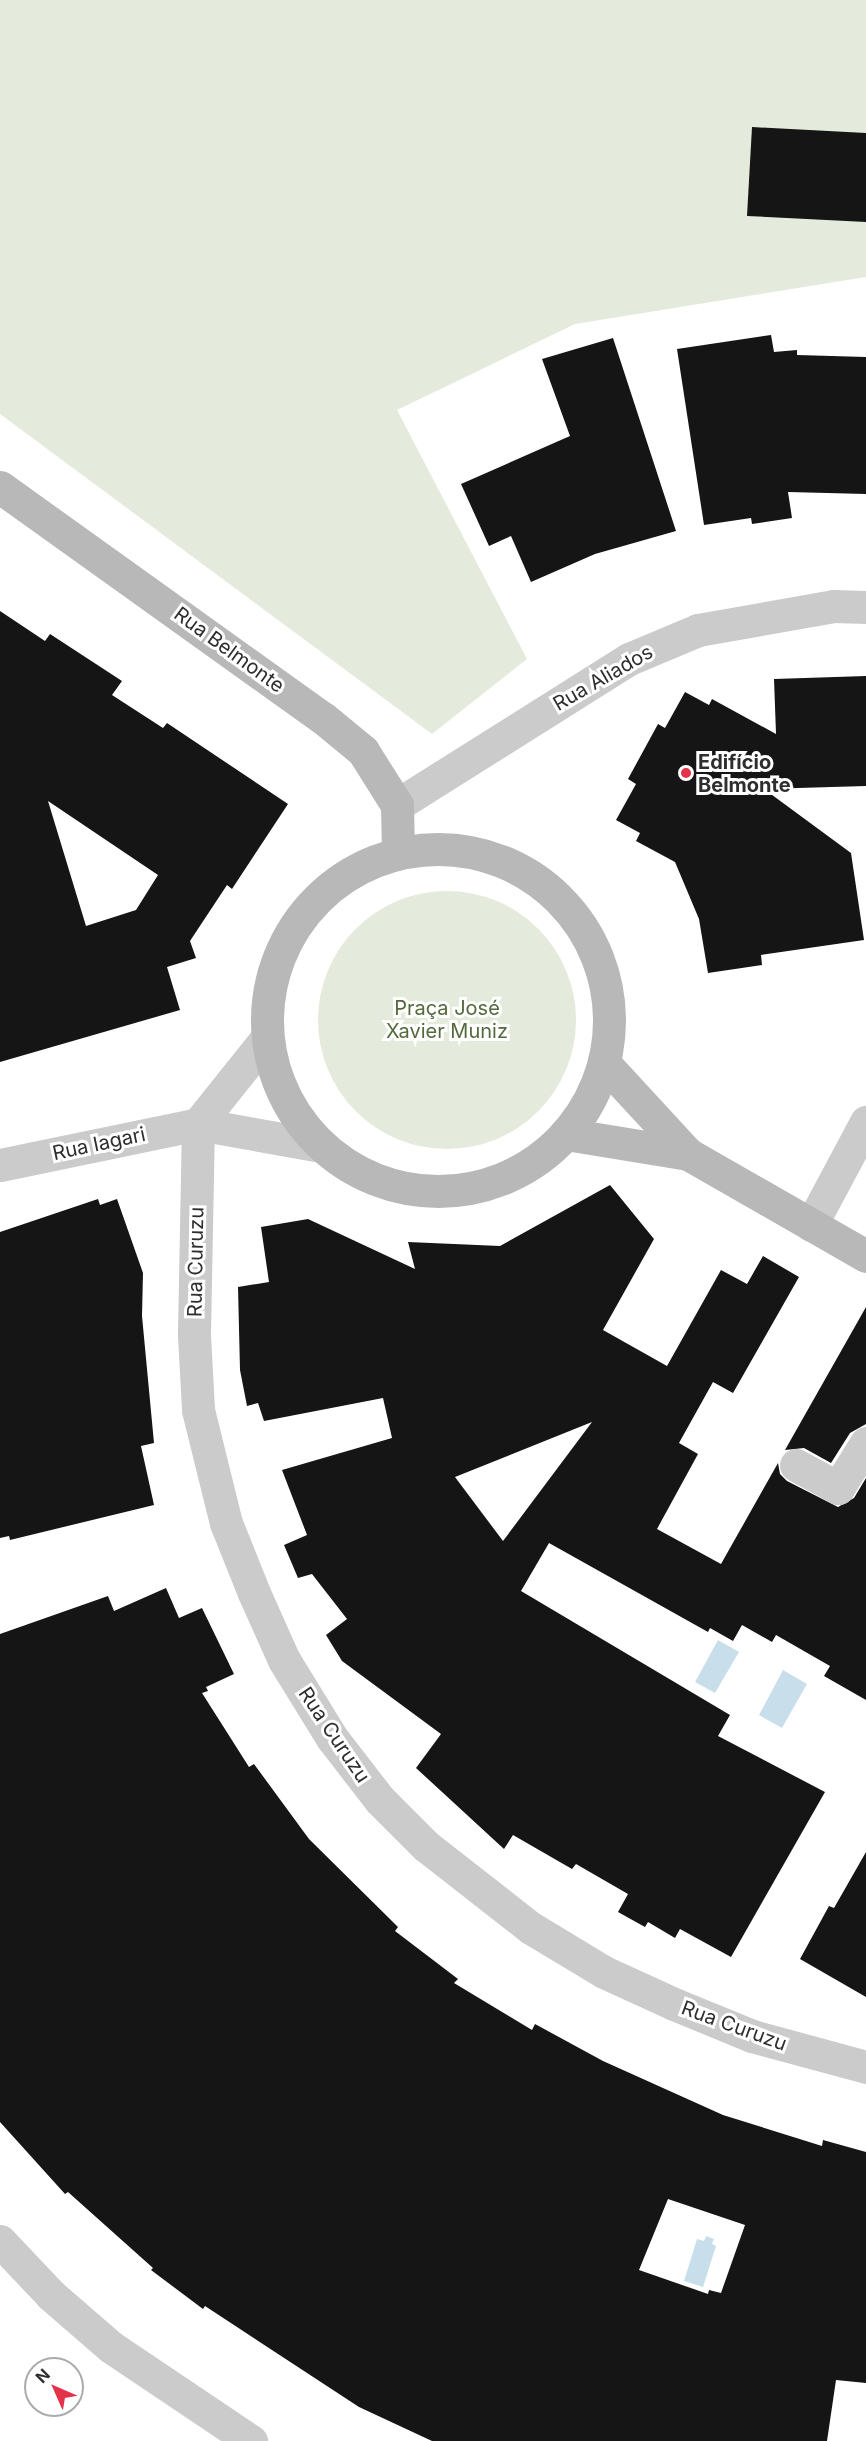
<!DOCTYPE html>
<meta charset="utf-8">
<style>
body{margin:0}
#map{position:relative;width:866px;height:2441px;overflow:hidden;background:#fff;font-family:Inter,sans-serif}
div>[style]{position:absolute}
.green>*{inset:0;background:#e5ebdc}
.round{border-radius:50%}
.water>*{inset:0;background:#c8dfeb}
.building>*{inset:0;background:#151515}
.street>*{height:33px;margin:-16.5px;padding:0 16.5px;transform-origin:16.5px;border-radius:16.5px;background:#cbcbcb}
.secondary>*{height:33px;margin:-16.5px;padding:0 16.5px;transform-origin:16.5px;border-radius:16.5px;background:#b8b8b8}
.secondary>.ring{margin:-16.5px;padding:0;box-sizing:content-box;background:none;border:33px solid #b8b8b8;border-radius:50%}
.dots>*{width:16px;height:16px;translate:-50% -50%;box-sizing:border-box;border:3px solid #fff;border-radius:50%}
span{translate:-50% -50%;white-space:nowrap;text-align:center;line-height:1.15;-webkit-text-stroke:6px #fff;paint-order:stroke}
.street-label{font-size:20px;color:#2e2e2e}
.poi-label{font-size:20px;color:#2e2e2e;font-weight:700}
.left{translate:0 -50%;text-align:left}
.park-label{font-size:20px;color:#54693c}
.north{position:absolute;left:24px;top:2357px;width:60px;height:60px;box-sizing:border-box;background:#fff;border:2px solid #ababab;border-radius:50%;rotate:315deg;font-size:16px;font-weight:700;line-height:24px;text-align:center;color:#2e2e2e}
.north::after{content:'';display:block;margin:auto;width:21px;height:27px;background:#e3324a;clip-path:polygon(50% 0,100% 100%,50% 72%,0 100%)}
</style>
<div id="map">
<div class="green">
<div style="clip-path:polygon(0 0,866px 0,866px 277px,575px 324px,397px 410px,527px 659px,432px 734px,0 414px)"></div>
<div class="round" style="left:318px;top:891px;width:258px;height:258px"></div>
</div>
<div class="water">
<div style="clip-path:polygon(718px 1640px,739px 1652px,715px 1693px,695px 1682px)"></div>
<div style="clip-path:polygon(783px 1670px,807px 1684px,782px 1728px,759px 1715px)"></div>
<div style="clip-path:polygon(706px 2236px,714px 2239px,712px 2244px,716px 2246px,703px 2287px,684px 2281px,697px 2239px,704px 2241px)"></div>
</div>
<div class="building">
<div style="clip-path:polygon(752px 127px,866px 133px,866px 222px,747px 216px)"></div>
<div style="clip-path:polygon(771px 335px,774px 352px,797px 350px,797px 355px,866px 357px,866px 494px,788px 492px,792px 518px,752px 524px,751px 518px,704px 525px,677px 349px)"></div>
<div style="clip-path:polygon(613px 338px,676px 531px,595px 554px,531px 582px,511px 536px,489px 546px,461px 484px,570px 436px,542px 359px)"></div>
<div style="clip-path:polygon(evenodd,0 611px,45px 641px,50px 634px,122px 681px,112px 695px,163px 728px,167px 723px,288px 804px,232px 889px,227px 885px,190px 941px,196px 958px,167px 967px,180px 1010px,0 1062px,0 611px,48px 801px,158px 875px,136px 910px,86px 926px,48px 801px)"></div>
<div style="clip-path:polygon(866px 676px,866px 786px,764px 789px,851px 853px,864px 940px,761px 955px,762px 965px,708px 973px,699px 919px,675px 862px,636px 841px,640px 833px,616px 820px,636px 784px,628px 779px,658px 724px,665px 728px,685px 692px,709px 705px,712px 699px,776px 734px,774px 679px)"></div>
<div style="clip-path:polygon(evenodd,610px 1185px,654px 1239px,603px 1330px,667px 1366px,721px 1270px,747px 1284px,763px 1256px,799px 1277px,733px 1393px,713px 1382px,679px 1443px,698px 1454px,657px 1529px,721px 1564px,778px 1463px,780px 1474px,787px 1481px,838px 1507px,854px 1498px,866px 1478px,866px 1700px,824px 1676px,830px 1666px,776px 1635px,772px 1642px,742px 1625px,733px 1641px,710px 1628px,708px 1632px,549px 1543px,521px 1591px,730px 1715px,718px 1736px,825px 1792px,731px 1957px,680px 1929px,675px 1938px,648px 1922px,645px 1927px,618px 1912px,628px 1894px,576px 1864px,572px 1869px,513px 1835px,504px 1849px,416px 1768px,441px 1734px,342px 1661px,326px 1635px,347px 1619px,312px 1574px,298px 1578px,284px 1545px,307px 1535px,282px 1470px,392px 1438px,383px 1398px,264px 1421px,258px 1403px,247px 1406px,240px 1370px,238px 1287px,269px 1282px,261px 1227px,308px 1219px,415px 1269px,408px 1242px,500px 1246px,610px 1185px,592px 1422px,503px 1541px,455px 1477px,592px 1422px)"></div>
<div style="clip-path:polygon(98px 1199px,100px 1205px,117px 1199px,143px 1273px,142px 1316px,154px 1443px,141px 1446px,154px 1505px,10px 1540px,9px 1536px,0 1538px,0 1232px)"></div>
<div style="clip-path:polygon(866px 1307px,866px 1424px,850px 1433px,831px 1463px,804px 1448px,785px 1450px)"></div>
<div style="clip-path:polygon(evenodd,166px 1588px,179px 1618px,202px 1608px,234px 1674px,206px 1687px,208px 1691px,202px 1693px,249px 1767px,254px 1764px,309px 1839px,398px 1927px,395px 1931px,458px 1979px,454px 1983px,532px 2030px,535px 2024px,603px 2061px,723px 2115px,822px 2146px,823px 2140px,866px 2152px,866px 2383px,836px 2380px,827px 2441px,432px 2441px,359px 2407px,205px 2306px,203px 2309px,151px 2270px,153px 2268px,68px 2192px,65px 2194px,0 2122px,0 1634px,108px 1596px,114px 1611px,166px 1588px,668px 2199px,745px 2225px,721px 2293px,709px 2290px,708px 2294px,639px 2270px,668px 2199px)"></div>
<div style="clip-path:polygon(866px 1852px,866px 1997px,800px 1959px,829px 1906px,834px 1908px)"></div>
</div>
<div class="street">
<div style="left:397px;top:805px;width:274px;rotate:-32.2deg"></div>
<div style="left:629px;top:659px;width:75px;rotate:-22.8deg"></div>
<div style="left:698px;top:630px;width:138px;rotate:-10deg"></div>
<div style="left:834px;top:606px;width:32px;rotate:2deg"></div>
<div style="left:198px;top:1124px;width:211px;rotate:91.1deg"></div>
<div style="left:194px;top:1335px;width:75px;rotate:86.9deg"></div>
<div style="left:198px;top:1410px;width:116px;rotate:76.1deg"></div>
<div style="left:226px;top:1523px;width:75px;rotate:68.2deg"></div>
<div style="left:254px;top:1593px;width:73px;rotate:65.9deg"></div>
<div style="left:284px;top:1660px;width:92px;rotate:58.4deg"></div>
<div style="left:332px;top:1738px;width:78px;rotate:52.3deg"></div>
<div style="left:380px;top:1800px;width:65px;rotate:45deg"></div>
<div style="left:426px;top:1846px;width:133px;rotate:38deg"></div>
<div style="left:531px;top:1928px;width:85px;rotate:31.1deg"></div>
<div style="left:604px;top:1972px;width:77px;rotate:24.6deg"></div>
<div style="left:674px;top:2004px;width:84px;rotate:22.3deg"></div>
<div style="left:752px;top:2036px;width:118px;rotate:15.2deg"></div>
<div style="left:198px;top:1124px;width:110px;rotate:-51.3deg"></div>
<div style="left:0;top:1165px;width:202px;rotate:-11.7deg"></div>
<div style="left:198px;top:1124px;width:125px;rotate:10.1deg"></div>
<div style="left:811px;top:1225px;width:117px;rotate:-61.9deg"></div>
<div style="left:796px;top:1465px;width:48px;rotate:28.7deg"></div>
<div style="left:838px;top:1488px;width:53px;rotate:-58.1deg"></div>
<div style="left:0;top:2241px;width:74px;rotate:46.6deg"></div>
<div style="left:51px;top:2295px;width:79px;rotate:40.9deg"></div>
<div style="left:111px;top:2347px;width:169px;rotate:33.9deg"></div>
</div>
<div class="secondary">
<div style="left:0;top:487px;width:397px;rotate:35.6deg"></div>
<div style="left:323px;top:718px;width:52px;rotate:39.5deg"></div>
<div style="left:363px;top:751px;width:64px;rotate:57.8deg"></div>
<div style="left:397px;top:805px;width:48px;rotate:88.8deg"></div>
<div class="ring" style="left:267px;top:849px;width:309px;height:309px"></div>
<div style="left:604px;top:1063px;width:124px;rotate:47.3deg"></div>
<div style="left:688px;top:1154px;width:205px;rotate:29.8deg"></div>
<div style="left:566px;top:1134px;width:124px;rotate:9.3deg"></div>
</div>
<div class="dots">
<div style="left:686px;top:773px;background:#e3324a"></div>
</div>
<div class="street-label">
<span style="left:229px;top:650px;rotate:36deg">Rua Belmonte</span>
<span style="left:603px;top:678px;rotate:-30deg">Rua Aliados</span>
<span style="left:99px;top:1144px;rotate:-12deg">Rua Iagari</span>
<span style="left:196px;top:1262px;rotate:-89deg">Rua Curuzu</span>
<span style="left:334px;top:1735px;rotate:56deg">Rua Curuzu</span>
<span style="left:734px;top:2026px;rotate:20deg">Rua Curuzu</span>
</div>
<div class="poi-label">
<span class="left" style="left:698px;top:774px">Edifício<br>Belmonte</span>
</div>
<div class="park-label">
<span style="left:447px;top:1020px">Praça José<br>Xavier Muniz</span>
</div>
<div class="north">N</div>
</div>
